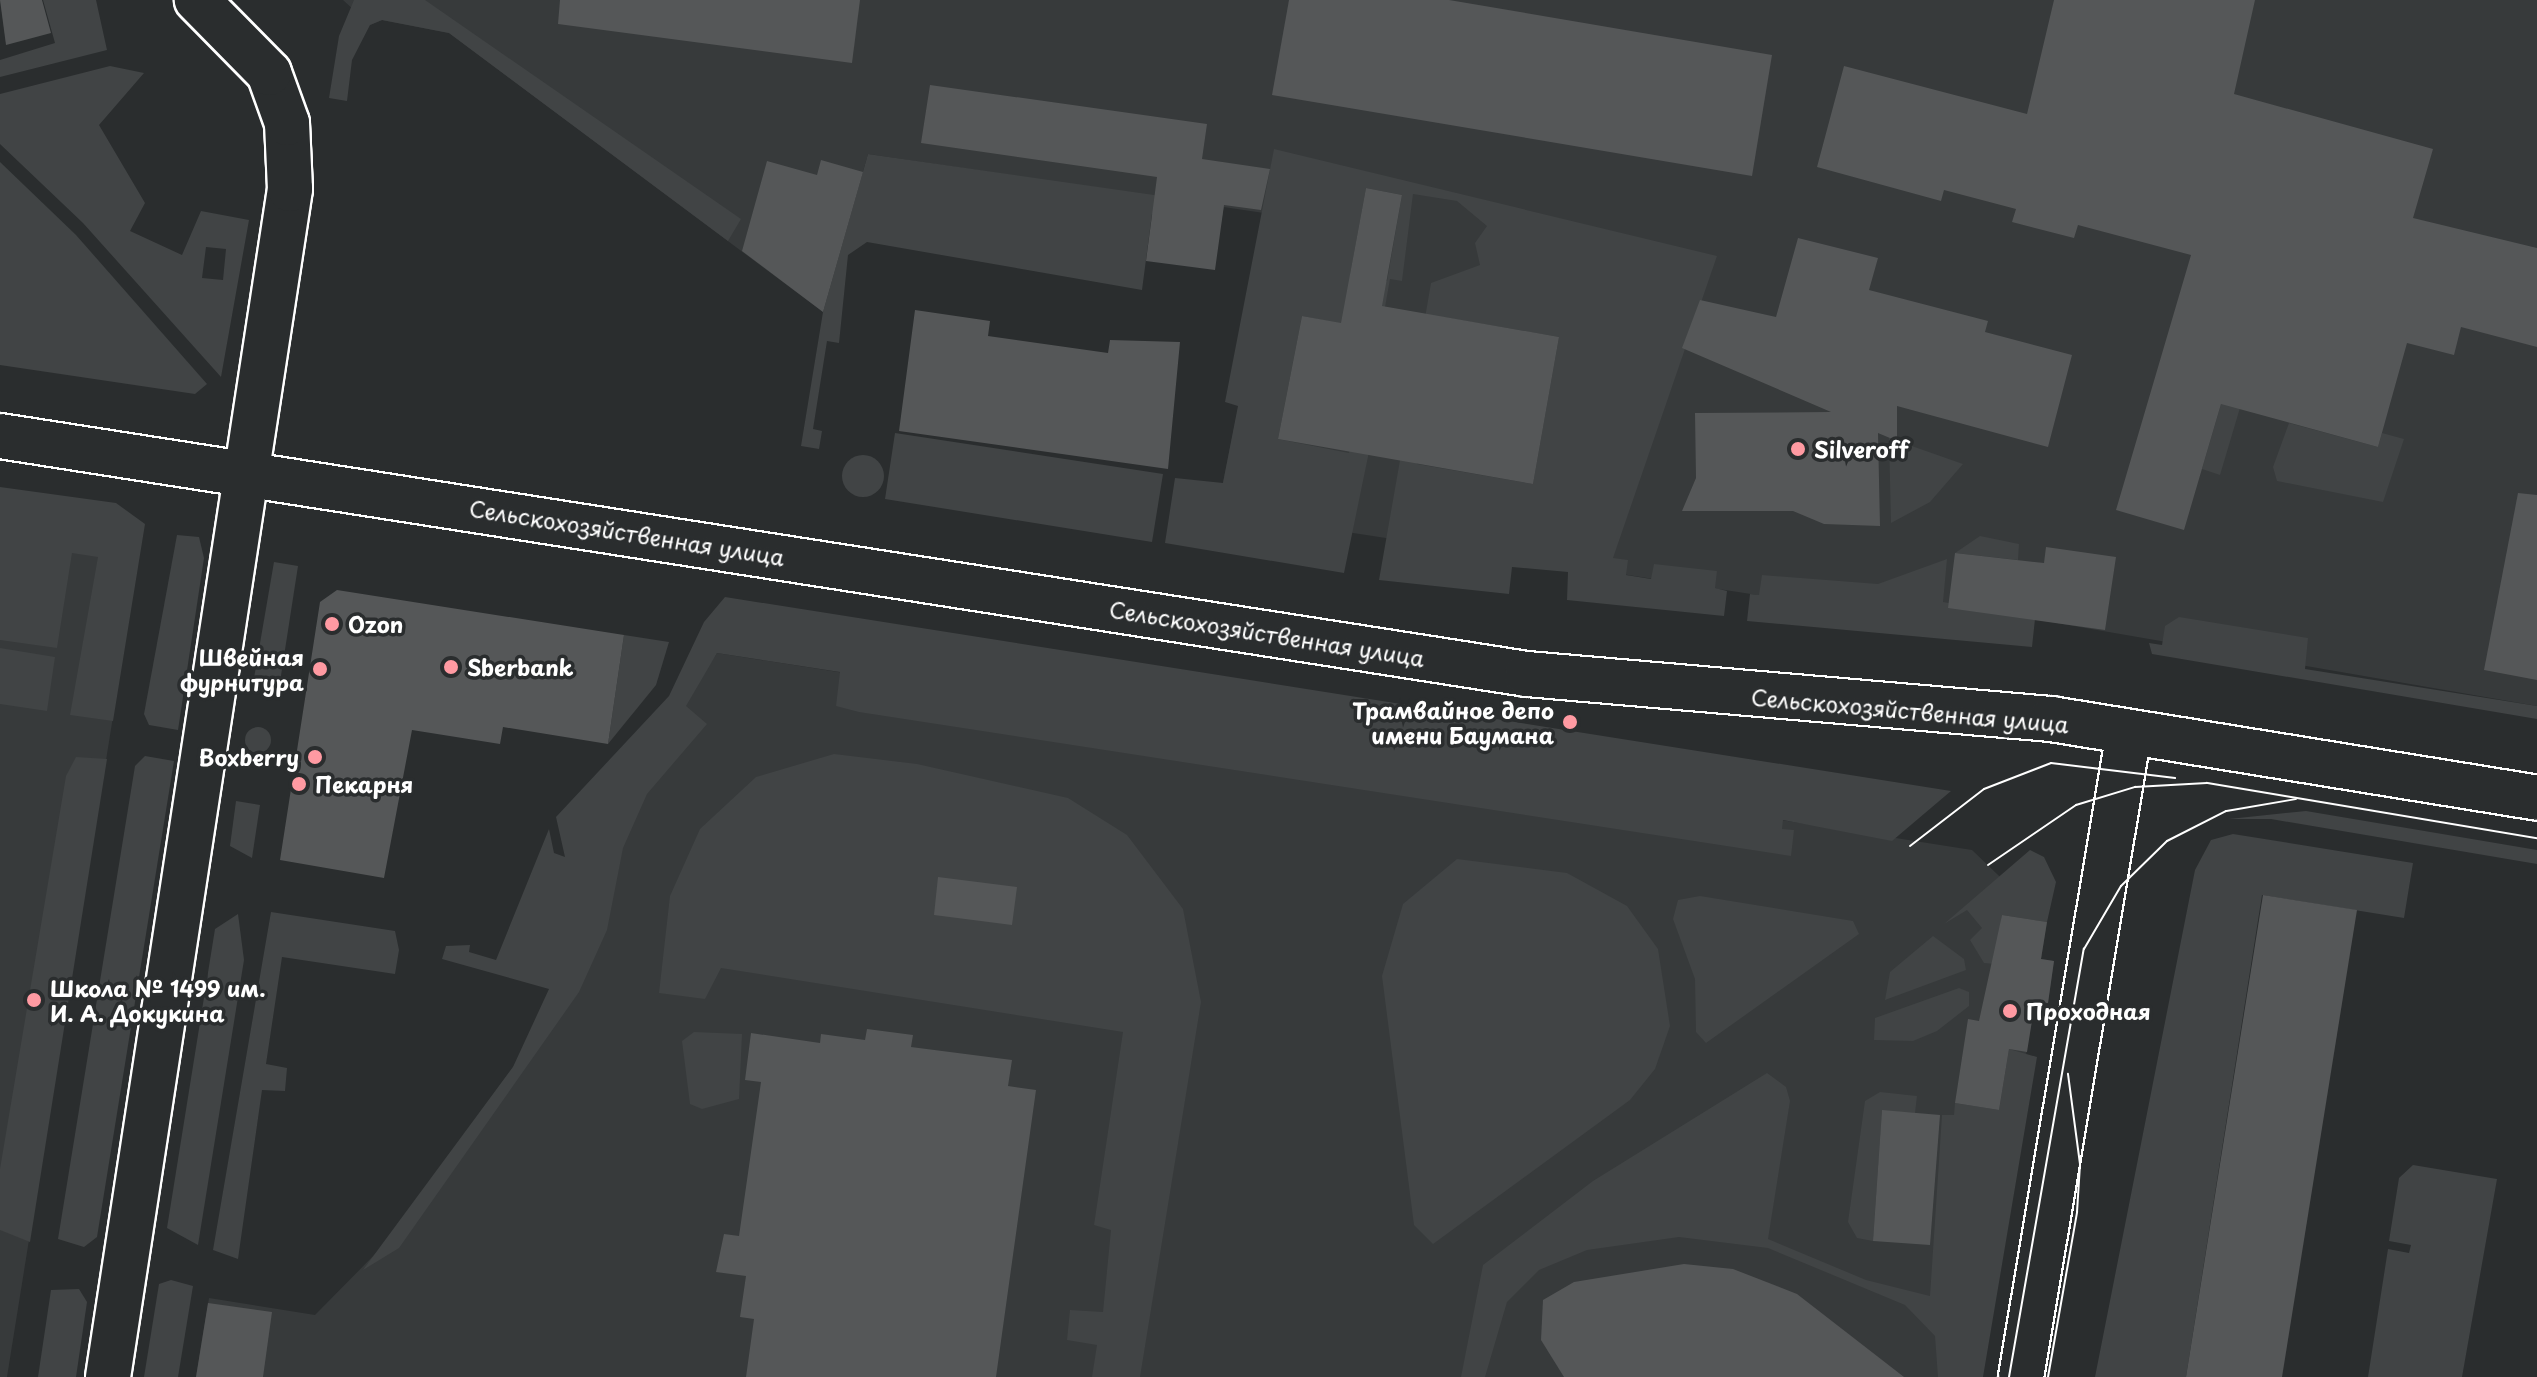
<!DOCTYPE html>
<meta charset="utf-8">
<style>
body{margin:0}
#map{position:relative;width:2537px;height:1377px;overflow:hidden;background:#2a2d2e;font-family:"Playpen Sans",sans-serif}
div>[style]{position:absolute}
.built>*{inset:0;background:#373a3b}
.green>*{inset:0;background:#414445}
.round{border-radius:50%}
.building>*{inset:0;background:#555758}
.roads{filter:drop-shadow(2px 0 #fff) drop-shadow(-2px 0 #fff) drop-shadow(0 2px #fff) drop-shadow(0 -2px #fff)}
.minor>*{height:44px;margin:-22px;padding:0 22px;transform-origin:22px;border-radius:22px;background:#2a2d2e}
.secondary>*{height:44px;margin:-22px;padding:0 22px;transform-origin:22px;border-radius:22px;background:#2a2d2e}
.tram>*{height:2px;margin:-1px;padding:0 1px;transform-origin:1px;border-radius:1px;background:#fff}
.dots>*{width:22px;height:22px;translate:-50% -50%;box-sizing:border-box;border:4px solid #2a2d2e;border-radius:50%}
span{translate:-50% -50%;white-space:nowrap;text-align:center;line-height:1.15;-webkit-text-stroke:7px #2a2d2e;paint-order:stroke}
.poi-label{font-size:22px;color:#fff;font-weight:700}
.left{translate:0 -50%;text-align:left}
.right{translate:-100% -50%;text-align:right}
.street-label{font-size:22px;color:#fff}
</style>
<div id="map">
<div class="built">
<div style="clip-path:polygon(343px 0,2537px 0,2537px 706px,2011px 615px,1784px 599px,1217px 512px,1277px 215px,868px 154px,823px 312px,449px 33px,382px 20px,370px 25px)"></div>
<div style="clip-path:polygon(0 533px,138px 561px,7px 1377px,0 1377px)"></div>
<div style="clip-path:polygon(717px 653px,1972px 850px,2047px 922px,2041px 959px,2054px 961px,2048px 1003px,2035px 1002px,1971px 1377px,196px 1377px,209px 1298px,315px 1315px,383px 1246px,513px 1067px,569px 987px,605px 824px)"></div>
</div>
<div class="green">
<div style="clip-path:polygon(43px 0,96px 0,107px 50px,0 77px,0 60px,55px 43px)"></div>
<div style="clip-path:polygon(354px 0,425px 0,741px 219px,728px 241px,449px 33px,382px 20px,370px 25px,352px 60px,347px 101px,329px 98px,339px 36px)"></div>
<div style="clip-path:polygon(evenodd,110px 66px,144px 73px,99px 125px,145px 203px,130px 231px,182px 255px,201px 211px,249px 220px,221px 377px,83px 223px,0 144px,0 94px,110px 66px,206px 247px,226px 249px,223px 280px,202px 278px,206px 247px)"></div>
<div style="clip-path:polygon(evenodd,1274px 149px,1717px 256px,1613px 558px,1628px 560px,1626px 575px,1651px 579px,1654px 564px,1717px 571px,1715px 588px,1727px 591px,1724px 616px,1567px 600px,1568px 572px,1512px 567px,1509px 594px,1379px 580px,1406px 426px,1417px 464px,1533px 484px,1559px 337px,1442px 317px,1411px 399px,1431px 283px,1480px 265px,1475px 243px,1487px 226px,1457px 201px,1413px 194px,1402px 281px,1390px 279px,1384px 313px,1397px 316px,1344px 573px,1165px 543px,1175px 478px,1223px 483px,1238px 406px,1225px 402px,1274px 149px,1366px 188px,1402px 195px,1387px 281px,1350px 275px,1366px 188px,1274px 149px,1302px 316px,1373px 330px,1349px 453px,1278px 439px,1302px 316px)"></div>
<div style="clip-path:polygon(868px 154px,1224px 205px,1221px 223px,1152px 214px,1142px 290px,867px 242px,848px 255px,839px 343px,827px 341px,813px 429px,822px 431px,819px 449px,801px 446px,823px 312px)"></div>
<div style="clip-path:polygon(0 162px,76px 235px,207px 384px,195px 394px,0 365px)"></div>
<div style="clip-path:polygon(2243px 329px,2262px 334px,2220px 475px,2202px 469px)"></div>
<div style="clip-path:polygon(2289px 423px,2378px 447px,2382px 433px,2404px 439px,2383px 502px,2277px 481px,2273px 467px)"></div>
<div style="clip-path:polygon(895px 433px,1163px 474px,1152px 542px,885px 499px)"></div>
<div style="clip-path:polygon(1889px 438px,1963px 464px,1930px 502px,1891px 523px)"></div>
<div class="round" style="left:842px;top:455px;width:42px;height:42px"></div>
<div style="clip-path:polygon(0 487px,116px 503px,145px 524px,113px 721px,70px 715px,98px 557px,72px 553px,57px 648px,0 640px)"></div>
<div style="clip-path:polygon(177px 535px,199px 537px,204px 558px,178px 730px,149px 725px,144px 714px)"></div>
<div style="clip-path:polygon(1980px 536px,2019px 544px,2018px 560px,1955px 553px)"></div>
<div style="clip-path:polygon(1947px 559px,1943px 602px,2035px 619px,2032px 647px,1747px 621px,1750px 594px,1759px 595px,1762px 575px,1878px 584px)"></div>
<div style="clip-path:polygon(274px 562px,298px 566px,280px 682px,254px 678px)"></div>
<div style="clip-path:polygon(725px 597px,1250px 680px,1951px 791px,1892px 841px,1783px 820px,1782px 829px,1794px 830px,1791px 856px,859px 712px,836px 706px,840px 672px,717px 653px,686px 706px,707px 724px,647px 794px,623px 848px,607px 930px,579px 992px,399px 1248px,363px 1270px,513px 1067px,549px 989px,442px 959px,446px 946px,470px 945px,469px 952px,496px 960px,549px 829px,554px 853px,565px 857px,556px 817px,669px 696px,704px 622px)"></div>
<div style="clip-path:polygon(2179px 617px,2308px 638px,2305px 669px,2537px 706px,2537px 719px,2152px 654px,2149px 643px,2162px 645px,2165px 626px)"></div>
<div style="clip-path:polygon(624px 635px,669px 642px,656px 685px,608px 744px)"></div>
<div style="clip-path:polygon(0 648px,55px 657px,47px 711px,0 704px)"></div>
<div class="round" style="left:245px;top:727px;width:26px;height:26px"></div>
<div style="clip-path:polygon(834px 754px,917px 764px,1068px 798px,1127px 835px,1183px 909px,1201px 1002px,1140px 1377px,1092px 1377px,1097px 1345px,1067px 1340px,1070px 1310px,1103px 1312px,1111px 1230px,1094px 1225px,1123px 1032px,721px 968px,705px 999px,659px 993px,670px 896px,700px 829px,756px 777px)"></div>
<div style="clip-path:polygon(145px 756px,174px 761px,97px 1237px,84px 1247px,58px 1239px,135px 766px)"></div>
<div style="clip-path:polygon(76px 757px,107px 759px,30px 1242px,0 1230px,0 1169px,66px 776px)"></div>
<div style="clip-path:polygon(236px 801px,260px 805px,252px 858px,230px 846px)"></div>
<div style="clip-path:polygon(2306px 811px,2537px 850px,2537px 864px,2271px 819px,2229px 819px)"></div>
<div style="clip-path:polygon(2233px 834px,2413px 863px,2404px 918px,2262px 895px,2186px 1377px,2095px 1377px,2195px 870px,2211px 840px)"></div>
<div style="clip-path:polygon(2030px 850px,2044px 857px,2056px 882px,2047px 922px,2002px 915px,1995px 964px,1984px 963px,1970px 940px,1982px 928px,1967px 910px,1944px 924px)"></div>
<div style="clip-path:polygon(1457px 859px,1567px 873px,1627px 906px,1658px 949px,1670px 1026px,1655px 1069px,1630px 1100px,1433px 1244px,1414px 1225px,1382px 976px,1403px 904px)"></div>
<div style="clip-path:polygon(1700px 896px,1853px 921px,1859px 934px,1706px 1043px,1696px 1032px,1695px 979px,1673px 919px,1678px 900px)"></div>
<div style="clip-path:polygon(271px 912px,395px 931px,399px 950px,395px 974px,282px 957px,266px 1064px,287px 1068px,285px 1091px,262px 1090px,238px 1259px,213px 1250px)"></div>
<div style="clip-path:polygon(238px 914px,244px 960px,198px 1245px,167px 1228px,215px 929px)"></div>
<div style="clip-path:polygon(1933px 936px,1964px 959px,1966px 970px,1885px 1000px,1890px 972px)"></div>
<div style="clip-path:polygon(1959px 988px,1969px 992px,1969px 1006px,1937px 1031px,1913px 1041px,1874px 1040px,1875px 1018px)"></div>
<div style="clip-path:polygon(694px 1032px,742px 1034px,739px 1099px,702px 1109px,690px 1104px,682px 1041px)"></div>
<div style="clip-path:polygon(2009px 1049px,2037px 1057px,1983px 1377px,1938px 1377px,1935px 1336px,1905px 1305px,1768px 1248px,1679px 1237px,1587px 1250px,1539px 1270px,1507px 1302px,1485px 1377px,1461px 1377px,1483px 1265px,1593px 1181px,1767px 1073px,1786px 1087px,1790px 1101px,1768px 1239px,1866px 1280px,1930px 1296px,1942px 1115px,1954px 1115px,1955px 1103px,1999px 1110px)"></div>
<div style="clip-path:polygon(1880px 1092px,1917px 1096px,1915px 1113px,1882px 1111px,1873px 1241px,1857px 1238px,1848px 1222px,1865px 1101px)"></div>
<div style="clip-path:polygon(2413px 1165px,2497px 1179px,2462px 1377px,2368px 1377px,2388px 1249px,2409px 1253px,2411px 1245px,2389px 1241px,2399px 1178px)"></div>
<div style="clip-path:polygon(171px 1280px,193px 1286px,178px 1377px,144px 1377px,159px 1284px)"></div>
<div style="clip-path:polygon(79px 1289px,87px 1302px,76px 1377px,38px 1377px,51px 1290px)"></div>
</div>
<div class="building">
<div style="clip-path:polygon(0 0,42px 0,51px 33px,6px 45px)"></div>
<div style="clip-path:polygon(560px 0,860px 0,852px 63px,558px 24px)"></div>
<div style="clip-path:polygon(1289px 0,1449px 0,1772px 55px,1752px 176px,1272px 95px)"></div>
<div style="clip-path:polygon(2054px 0,2255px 0,2234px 94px,2433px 149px,2413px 218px,2537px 248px,2537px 347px,2461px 327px,2454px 355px,2407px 343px,2378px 447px,2221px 404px,2184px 530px,2116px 510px,2191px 255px,2078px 225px,2074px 238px,2012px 222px,2016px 209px,1944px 190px,1941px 201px,1817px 167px,1844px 66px,2027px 114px)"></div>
<div style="clip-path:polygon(930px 85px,1207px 124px,1202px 159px,1270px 169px,1261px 210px,1224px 205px,1215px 270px,1146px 261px,1157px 177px,921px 143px)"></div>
<div style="clip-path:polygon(821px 160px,863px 172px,823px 312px,742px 251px,767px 161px,817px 175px)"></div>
<div style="clip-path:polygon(1366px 188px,1402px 195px,1382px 306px,1559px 337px,1533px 484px,1278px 439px,1302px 316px,1341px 323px)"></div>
<div style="clip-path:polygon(1798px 238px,1878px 258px,1869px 290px,1988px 321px,1985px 332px,2072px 355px,2048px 447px,1897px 406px,1897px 441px,1878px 433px,1880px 526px,1824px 524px,1793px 511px,1682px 511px,1696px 478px,1695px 413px,1831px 412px,1682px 348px,1700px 300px,1776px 317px)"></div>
<div style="clip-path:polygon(915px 310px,990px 321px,988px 336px,1108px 353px,1110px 340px,1180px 342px,1168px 469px,899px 431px)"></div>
<div style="clip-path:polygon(2518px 493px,2537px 495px,2537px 680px,2484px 670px)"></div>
<div style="clip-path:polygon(2046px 547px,2116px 557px,2105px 630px,1948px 608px,1955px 553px,2044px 563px)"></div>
<div style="clip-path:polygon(337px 590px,624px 635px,608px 744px,503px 727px,500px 744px,412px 730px,384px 878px,280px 860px,320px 602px)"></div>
<div style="clip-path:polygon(938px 877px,1017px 887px,1012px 925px,934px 915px)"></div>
<div style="clip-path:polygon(2263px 895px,2357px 910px,2282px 1377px,2186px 1377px)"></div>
<div style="clip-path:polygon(2002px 915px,2047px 922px,2041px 959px,2054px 961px,2048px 1003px,2035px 1002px,2027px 1052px,2009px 1049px,1999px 1110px,1955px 1103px,1968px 1019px,1979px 1021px)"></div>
<div style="clip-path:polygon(867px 1029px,913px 1035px,911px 1047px,1012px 1060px,1008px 1086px,1036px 1090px,996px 1377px,746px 1377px,754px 1319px,740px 1317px,746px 1276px,716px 1272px,724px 1234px,739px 1236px,761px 1082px,745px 1080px,751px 1033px,820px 1043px,821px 1034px,865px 1040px)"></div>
<div style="clip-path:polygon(1882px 1110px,1940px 1115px,1930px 1245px,1873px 1241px)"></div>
<div style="clip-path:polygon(1684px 1264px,1733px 1269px,1797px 1294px,1904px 1377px,1564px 1377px,1541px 1340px,1543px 1300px,1574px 1282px)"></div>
<div style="clip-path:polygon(208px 1303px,272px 1312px,263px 1377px,196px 1377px)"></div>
</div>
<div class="roads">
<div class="minor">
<div style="left:108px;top:1377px;width:1202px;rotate:-81.29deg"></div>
<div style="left:290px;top:189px;width:66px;rotate:-92.6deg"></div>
<div style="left:287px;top:123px;width:53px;rotate:-109.8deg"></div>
<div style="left:269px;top:73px;width:103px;rotate:-134.6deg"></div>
<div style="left:2021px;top:1377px;width:654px;rotate:-80.49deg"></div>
</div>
<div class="secondary">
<div style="left:0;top:436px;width:1545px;rotate:8.86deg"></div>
<div style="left:1527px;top:674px;width:526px;rotate:4.91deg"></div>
<div style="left:2051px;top:719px;width:492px;rotate:9.2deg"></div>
</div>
</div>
<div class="tram">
<div style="left:1910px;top:846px;width:93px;rotate:-37.6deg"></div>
<div style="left:1984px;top:789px;width:72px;rotate:-21.2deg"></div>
<div style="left:2051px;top:763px;width:125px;rotate:6.9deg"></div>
<div style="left:1988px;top:865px;width:107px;rotate:-34.3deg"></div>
<div style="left:2076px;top:805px;width:62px;rotate:-17deg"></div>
<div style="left:2135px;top:787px;width:72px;rotate:-3.2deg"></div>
<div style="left:2207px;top:783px;width:335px;rotate:9.5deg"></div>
<div style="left:2009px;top:1377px;width:435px;rotate:-80.1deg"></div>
<div style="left:2084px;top:949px;width:73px;rotate:-59.6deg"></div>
<div style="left:2121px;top:886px;width:64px;rotate:-44.4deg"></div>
<div style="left:2167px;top:841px;width:66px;rotate:-27deg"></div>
<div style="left:2226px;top:811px;width:71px;rotate:-9.7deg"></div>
<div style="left:2048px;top:1377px;width:168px;rotate:-80deg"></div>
<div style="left:2077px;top:1212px;width:48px;rotate:-86.4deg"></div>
<div style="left:2080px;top:1164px;width:91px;rotate:-97.6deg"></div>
</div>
<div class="dots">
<div style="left:1798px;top:449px;background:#ff9aa2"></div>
<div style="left:332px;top:624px;background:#ff9aa2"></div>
<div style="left:451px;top:667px;background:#ff9aa2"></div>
<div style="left:320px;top:669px;background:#ff9aa2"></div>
<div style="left:1570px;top:722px;background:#ff9aa2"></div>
<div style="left:315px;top:757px;background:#ff9aa2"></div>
<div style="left:299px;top:784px;background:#ff9aa2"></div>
<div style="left:34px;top:1000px;background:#ff9aa2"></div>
<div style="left:2010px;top:1011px;background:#ff9aa2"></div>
</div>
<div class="poi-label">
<span class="left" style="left:1814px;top:449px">Silveroff</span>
<span class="left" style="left:348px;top:624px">Ozon</span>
<span class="right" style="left:304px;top:669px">Швейная<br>фурнитура</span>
<span class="left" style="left:467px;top:667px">Sberbank</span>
<span class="right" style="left:1554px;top:722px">Трамвайное депо<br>имени Баумана</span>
<span class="right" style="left:299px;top:757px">Boxberry</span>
<span class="left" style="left:315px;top:784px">Пекарня</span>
<span class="left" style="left:50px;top:1000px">Школа № 1499 им.<br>И. А. Докукина</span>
<span class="left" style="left:2026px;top:1011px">Проходная</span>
</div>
<div class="street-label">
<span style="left:627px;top:532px;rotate:9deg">Сельскохозяйственная улица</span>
<span style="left:1267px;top:633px;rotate:9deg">Сельскохозяйственная улица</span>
<span style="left:1910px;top:710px;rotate:5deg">Сельскохозяйственная улица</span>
</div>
</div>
